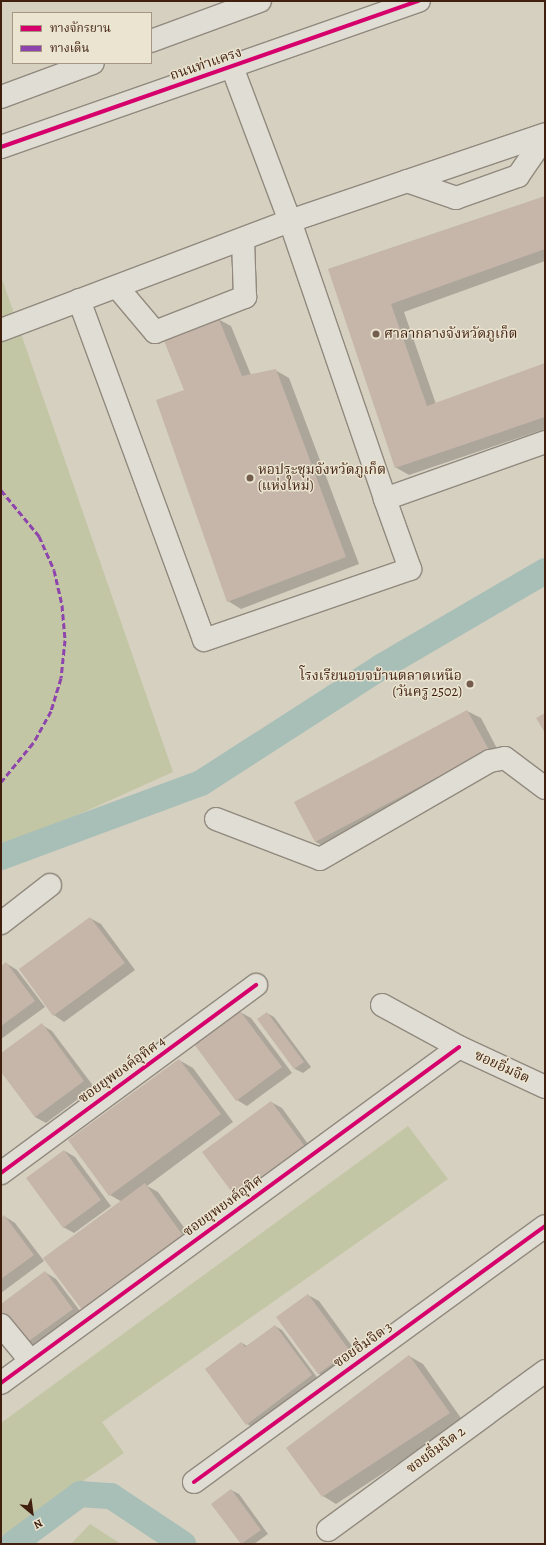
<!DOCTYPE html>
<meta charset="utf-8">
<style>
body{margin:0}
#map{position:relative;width:546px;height:1545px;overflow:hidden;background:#d6d0c0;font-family:Alegreya,"Noto Serif Thai",serif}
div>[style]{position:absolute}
.green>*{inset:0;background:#c3c6a4}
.shadow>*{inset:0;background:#0003}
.canal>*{height:26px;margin:-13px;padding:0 13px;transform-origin:13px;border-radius:13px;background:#a8bfb8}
.building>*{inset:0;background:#c6b6aa}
.roads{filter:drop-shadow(1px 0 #91897e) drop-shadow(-1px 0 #91897e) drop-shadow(0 1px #91897e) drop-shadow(0 -1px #91897e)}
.minor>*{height:22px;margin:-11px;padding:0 11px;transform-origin:11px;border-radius:11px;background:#e0ddd4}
.quiet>*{height:3px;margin-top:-1.5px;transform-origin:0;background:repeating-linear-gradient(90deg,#8e44ad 0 6px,transparent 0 9px)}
.cycleway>*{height:4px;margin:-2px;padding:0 2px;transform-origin:2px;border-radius:2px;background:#d6006c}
.dots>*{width:11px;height:11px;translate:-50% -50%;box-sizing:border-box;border:2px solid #eae4d0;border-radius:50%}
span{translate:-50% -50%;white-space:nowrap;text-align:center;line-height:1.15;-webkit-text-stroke:3px #eae4d0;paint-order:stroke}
.street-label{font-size:14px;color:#401f0f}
.poi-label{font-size:14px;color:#401f0f}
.left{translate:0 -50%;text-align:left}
.right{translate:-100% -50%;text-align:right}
.frame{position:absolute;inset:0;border:2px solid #401f0f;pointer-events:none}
.legend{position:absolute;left:12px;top:12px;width:140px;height:52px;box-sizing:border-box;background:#eae4d0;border:1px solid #a69583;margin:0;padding:5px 7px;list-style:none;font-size:12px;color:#401f0f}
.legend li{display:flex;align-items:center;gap:8px;height:20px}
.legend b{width:20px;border:1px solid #a69583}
.north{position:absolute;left:12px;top:1493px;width:40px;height:40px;-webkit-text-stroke:3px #eae4d0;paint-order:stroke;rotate:151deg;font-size:11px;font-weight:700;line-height:16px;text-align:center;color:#401f0f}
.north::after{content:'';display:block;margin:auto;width:14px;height:18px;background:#401f0f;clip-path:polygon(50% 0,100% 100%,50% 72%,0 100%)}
</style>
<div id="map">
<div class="green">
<div style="clip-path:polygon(1px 276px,173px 772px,33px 835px,1px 846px)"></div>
<div style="clip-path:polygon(408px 1126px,448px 1179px,102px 1422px,124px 1453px,1px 1537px,1px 1423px)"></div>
<div style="clip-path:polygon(90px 1524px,121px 1544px,71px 1544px)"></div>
</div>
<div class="shadow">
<div style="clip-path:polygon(545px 197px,545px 261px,404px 312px,436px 404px,545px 365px,545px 429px,409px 475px,395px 467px,329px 269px)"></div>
<div style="clip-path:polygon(218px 319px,231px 326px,251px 375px,275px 370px,289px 378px,359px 564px,241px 609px,228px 601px,185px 391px)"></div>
<div style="clip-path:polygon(467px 711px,481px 718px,502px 758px,330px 850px,316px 842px,295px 803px)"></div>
<div style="clip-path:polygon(90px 918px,101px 924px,135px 970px,64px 1022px,54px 1015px)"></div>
<div style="clip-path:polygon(6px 963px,17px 970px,45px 1007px,1px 1039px,1px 967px)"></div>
<div style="clip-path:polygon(240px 1012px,251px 1018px,292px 1073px,247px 1106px,237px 1100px)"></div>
<div style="clip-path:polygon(267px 1013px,274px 1017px,311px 1067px,303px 1073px,295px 1069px,258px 1019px)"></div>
<div style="clip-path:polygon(42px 1025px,52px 1031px,94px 1087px,46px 1123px,35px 1117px,1px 1070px,1px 1054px)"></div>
<div style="clip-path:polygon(179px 1060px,193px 1068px,233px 1122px,147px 1186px,158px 1192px,197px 1245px,110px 1195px)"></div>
<div style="clip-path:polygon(271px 1102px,282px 1108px,316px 1155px,248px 1205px)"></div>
<div style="clip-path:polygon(65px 1151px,75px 1157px,111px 1206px,74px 1233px,63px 1227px)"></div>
<div style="clip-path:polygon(4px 1216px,15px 1223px,44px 1261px,1px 1293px,1px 1219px)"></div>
<div style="clip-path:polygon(45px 1272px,56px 1279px,83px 1315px,34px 1352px,1px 1305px)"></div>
<div style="clip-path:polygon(308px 1295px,319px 1301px,360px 1357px,329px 1380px,318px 1373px)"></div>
<div style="clip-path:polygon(275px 1326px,282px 1330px,319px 1380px,258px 1430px,247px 1424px,242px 1343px,247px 1346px)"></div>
<div style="clip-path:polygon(409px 1356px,423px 1364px,463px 1421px,336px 1504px,323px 1496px)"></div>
<div style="clip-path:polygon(231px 1490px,239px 1494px,268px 1534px,254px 1544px,241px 1544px)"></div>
</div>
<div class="canal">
<div style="left:1px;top:857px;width:213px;rotate:-20.3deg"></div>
<div style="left:201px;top:783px;width:214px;rotate:-32.8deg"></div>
<div style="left:381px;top:667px;width:190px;rotate:-30.3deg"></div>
<div style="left:13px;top:1544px;width:84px;rotate:-36.7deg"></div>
<div style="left:80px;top:1494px;width:31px;rotate:4deg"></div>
<div style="left:111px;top:1496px;width:87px;rotate:33.7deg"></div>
</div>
<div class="building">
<div style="clip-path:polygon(545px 196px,545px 249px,391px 304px,427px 406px,545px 363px,545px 417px,395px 468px,328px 269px)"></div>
<div style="clip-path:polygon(218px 317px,242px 376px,276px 369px,346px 557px,227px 602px,156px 400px,184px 390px,164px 341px)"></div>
<div style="clip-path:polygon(467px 710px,489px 750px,315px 842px,294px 802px)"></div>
<div style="clip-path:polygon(545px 713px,545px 733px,536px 718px)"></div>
<div style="clip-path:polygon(90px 917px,125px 963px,53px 1016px,19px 969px)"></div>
<div style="clip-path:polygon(6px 962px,35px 1001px,1px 1026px,1px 966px)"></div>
<div style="clip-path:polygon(240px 1011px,282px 1067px,236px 1101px,194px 1044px)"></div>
<div style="clip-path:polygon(267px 1012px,304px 1062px,294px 1069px,257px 1019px)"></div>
<div style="clip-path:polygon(42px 1023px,84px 1081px,35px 1117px,1px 1072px,1px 1053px)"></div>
<div style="clip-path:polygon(179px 1059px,221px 1114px,109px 1196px,68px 1140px)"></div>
<div style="clip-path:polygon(271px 1101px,306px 1148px,237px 1199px,202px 1152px)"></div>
<div style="clip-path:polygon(64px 1150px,101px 1200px,63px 1228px,26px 1178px)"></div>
<div style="clip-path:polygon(145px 1183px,184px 1237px,83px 1311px,43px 1258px)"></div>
<div style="clip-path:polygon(4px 1215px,34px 1255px,1px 1279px,1px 1218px)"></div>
<div style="clip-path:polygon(45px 1271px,73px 1309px,22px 1346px,1px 1318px,1px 1304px)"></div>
<div style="clip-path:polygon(308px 1294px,350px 1351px,318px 1374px,276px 1317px)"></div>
<div style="clip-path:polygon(275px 1325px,312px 1375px,246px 1425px,205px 1369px,241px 1342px,245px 1347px)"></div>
<div style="clip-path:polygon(409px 1355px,450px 1413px,322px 1497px,286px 1448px)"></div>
<div style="clip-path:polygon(231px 1489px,261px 1530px,241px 1544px,211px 1504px)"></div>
</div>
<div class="roads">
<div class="minor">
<div style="left:151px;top:41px;width:116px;rotate:-20.2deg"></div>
<div style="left:232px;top:67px;width:165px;rotate:69.4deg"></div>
<div style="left:290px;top:221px;width:269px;rotate:-18.8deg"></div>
<div style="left:1px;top:97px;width:98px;rotate:-20.3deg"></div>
<div style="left:1px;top:147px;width:443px;rotate:-19.3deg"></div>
<div style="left:407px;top:181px;width:52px;rotate:19.1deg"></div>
<div style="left:456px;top:198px;width:66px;rotate:-19.5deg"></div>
<div style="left:518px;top:176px;width:47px;rotate:-55.3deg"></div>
<div style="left:117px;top:287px;width:59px;rotate:49.8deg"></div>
<div style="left:155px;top:332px;width:97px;rotate:-21.3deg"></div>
<div style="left:245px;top:297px;width:58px;rotate:-92deg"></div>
<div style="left:79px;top:300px;width:362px;rotate:69.8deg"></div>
<div style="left:204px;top:640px;width:218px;rotate:-19deg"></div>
<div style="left:410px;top:569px;width:74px;rotate:-109.7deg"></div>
<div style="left:1px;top:330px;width:309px;rotate:-20.7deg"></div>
<div style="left:290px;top:221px;width:294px;rotate:71.1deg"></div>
<div style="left:385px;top:499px;width:170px;rotate:-19.6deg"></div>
<div style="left:216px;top:819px;width:111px;rotate:21deg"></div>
<div style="left:320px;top:859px;width:196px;rotate:-30deg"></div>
<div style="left:490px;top:761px;width:15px;rotate:-11deg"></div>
<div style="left:505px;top:758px;width:50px;rotate:36.9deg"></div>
<div style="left:1px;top:923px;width:62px;rotate:-37.8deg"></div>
<div style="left:382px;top:1005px;width:88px;rotate:28.6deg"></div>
<div style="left:459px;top:1047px;width:95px;rotate:24.9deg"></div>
<div style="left:1px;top:1173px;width:317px;rotate:-36.4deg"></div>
<div style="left:1px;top:1325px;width:45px;rotate:50.4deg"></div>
<div style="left:1px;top:1383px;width:568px;rotate:-36.26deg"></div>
<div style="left:194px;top:1482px;width:434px;rotate:-36.1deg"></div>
<div style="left:328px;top:1530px;width:269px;rotate:-36.2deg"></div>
</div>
</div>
<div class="quiet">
<div style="left:1px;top:490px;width:60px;rotate:50.4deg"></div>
<div style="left:39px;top:536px;width:37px;rotate:66deg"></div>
<div style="left:54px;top:570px;width:36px;rotate:77deg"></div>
<div style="left:62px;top:605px;width:35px;rotate:85deg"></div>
<div style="left:65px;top:640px;width:38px;rotate:96deg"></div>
<div style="left:61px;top:678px;width:34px;rotate:107deg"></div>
<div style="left:51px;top:711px;width:37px;rotate:119deg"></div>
<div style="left:33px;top:743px;width:50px;rotate:129.4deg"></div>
</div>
<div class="cycleway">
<div style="left:1px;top:147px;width:443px;rotate:-19.3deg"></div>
<div style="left:1px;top:1173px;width:317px;rotate:-36.4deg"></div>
<div style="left:1px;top:1383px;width:568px;rotate:-36.26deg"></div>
<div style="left:194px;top:1482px;width:434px;rotate:-36.1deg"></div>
</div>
<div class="dots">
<div style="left:376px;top:334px;background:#745d4d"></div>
<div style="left:250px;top:478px;background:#745d4d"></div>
<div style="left:470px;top:684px;background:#745d4d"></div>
</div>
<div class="street-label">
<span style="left:206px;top:64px;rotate:-19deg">ถนนท่าแครง</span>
<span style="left:502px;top:1067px;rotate:25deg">ซอยอิ่มจิต</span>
<span style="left:122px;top:1070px;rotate:-36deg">ซอยยุพยงค์อุทิศ 4</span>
<span style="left:223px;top:1206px;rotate:-36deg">ซอยยุพยงค์อุทิศ</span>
<span style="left:363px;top:1345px;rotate:-35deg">ซอยอิ่มจิต 3</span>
<span style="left:436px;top:1450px;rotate:-36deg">ซอยอิ่มจิต 2</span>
</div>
<div class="poi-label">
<span class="left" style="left:384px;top:334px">ศาลากลางจังหวัดภูเก็ต</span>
<span class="left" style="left:258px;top:478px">หอประชุมจังหวัดภูเก็ต<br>(แห่งใหม่)</span>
<span class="right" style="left:462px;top:684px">โรงเรียนอบจบ้านตลาดเหนือ<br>(วันครู 2502)</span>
</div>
<div class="frame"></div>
<ul class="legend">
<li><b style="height:5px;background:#d6006c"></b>ทางจักรยาน</li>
<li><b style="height:5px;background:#8e44ad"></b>ทางเดิน</li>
</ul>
<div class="north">N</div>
</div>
